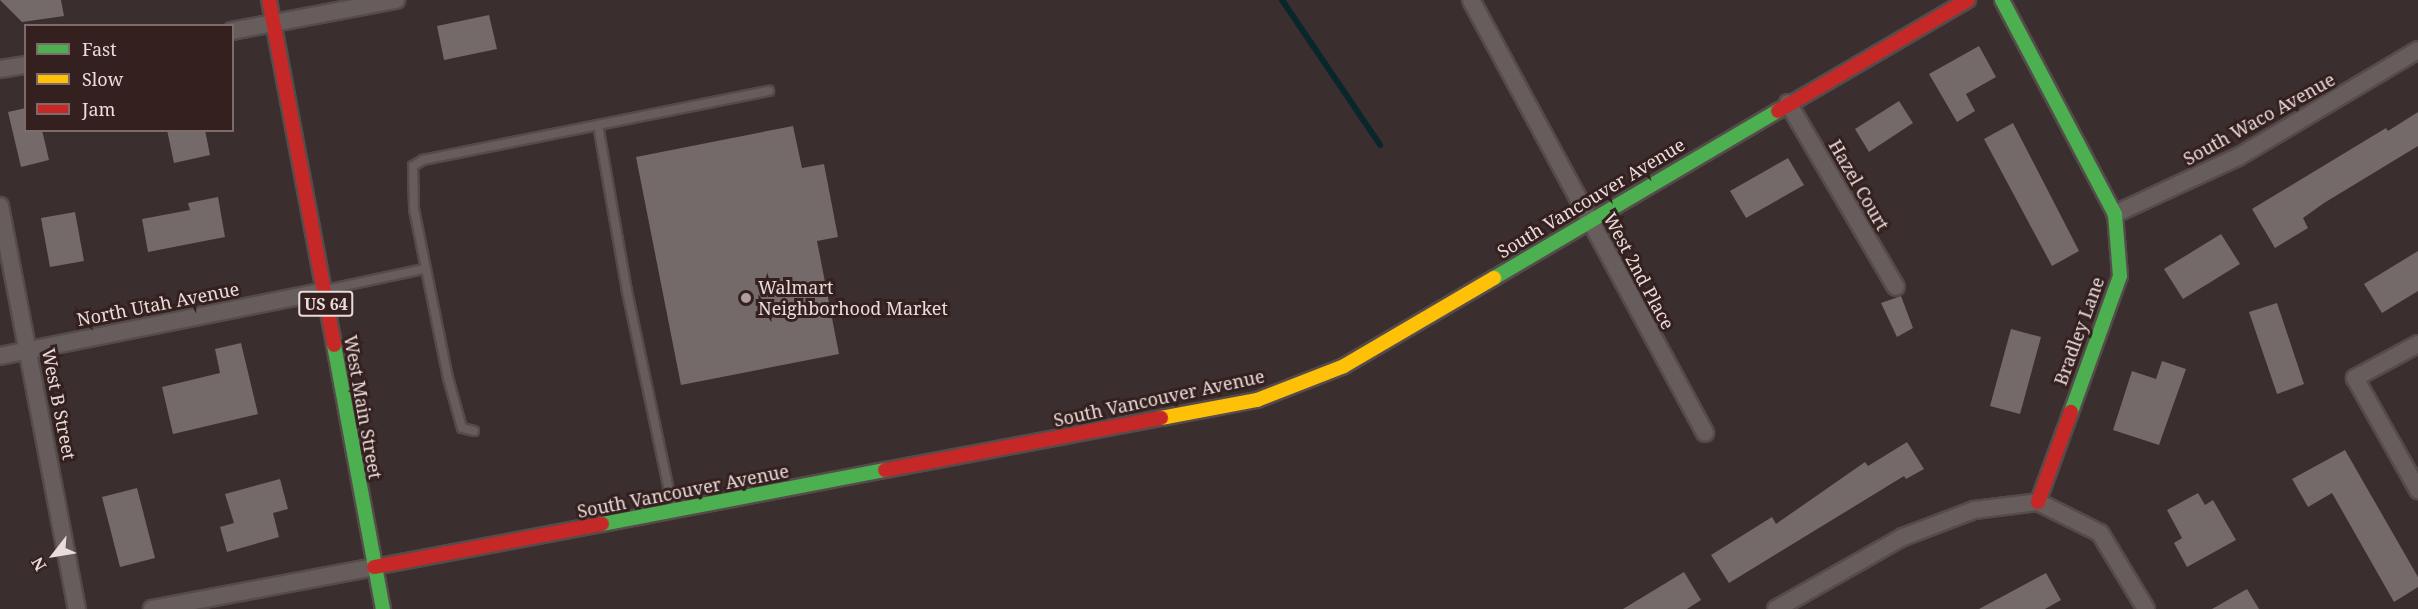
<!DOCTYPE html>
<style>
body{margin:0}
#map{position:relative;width:2418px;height:609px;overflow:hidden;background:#3a2f2e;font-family:"Noto Serif",serif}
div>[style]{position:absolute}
.stream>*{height:6px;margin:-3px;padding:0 3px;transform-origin:3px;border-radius:3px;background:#09262b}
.building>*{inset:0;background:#746a6a}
.roads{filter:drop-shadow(2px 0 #554b4b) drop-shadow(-2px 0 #554b4b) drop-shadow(0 2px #554b4b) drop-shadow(0 -2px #554b4b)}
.lane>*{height:8px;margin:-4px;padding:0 4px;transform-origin:4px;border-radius:4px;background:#665d5c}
.street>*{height:16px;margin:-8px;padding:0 8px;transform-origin:8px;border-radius:8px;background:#665d5c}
.fast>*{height:14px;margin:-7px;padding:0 7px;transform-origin:7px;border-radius:7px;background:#4caf50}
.slow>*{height:14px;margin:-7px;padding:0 7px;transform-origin:7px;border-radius:7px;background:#ffc107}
.jam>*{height:14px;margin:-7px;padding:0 7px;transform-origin:7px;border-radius:7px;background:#c62828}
.dots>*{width:16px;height:16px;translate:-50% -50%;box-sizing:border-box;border:3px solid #34201f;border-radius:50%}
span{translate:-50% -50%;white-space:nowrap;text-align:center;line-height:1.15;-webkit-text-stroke:6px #34201f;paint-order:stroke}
.shield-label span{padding:2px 4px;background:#34201f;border:2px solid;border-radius:4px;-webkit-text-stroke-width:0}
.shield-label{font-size:16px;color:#eadcdb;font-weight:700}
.street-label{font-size:18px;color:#eadcdb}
.poi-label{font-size:18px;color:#eadcdb}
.left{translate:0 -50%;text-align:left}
.legend{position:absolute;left:24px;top:24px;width:210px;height:108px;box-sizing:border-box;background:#34201f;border:2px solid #7d6b6a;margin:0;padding:8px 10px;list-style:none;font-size:18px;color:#eadcdb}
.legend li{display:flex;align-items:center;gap:12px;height:30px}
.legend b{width:30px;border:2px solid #7d6b6a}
.north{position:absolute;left:24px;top:525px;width:60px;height:60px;-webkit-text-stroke:4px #34201f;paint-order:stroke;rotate:239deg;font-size:16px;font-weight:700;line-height:24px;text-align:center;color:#eadcdb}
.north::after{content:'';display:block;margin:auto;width:21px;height:27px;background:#eadcdb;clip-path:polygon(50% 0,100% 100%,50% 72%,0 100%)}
</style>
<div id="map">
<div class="stream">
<div style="left:1282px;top:0;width:175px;rotate:55.9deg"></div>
</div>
<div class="building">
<div style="clip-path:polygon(0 0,61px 0,64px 16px,22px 22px)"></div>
<div style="clip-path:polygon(489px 15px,497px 49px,444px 60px,437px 26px)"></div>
<div style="clip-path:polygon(1979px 46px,1996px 77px,1966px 94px,1975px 111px,1957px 122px,1929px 74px)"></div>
<div style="clip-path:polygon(1899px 101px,1913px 123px,1869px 152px,1855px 129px)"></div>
<div style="clip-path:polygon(26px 108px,26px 130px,42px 130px,49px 160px,21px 167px,8px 112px)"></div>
<div style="clip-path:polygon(2418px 112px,2418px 146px,2324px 203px,2303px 218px,2308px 228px,2275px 248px,2252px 209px,2386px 128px,2388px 131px)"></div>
<div style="clip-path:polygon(2013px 123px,2079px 251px,2052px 266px,1984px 139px)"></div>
<div style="clip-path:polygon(793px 126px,802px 168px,824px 164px,838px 237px,817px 241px,839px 354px,681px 385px,636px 157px)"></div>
<div style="clip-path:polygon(167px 130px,205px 130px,210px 155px,174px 163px)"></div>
<div style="clip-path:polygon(1788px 158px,1804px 185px,1746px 218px,1730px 191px)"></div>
<div style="clip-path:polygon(218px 197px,225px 237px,148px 252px,142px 219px,190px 210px,188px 203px)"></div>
<div style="clip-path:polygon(75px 212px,84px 261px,50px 267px,41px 218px)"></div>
<div style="clip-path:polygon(2221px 234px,2240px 264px,2183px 299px,2164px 269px)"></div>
<div style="clip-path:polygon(2418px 251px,2418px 291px,2382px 313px,2364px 284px)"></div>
<div style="clip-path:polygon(1901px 296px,1913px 328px,1897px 337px,1881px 303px)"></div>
<div style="clip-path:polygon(2277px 303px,2304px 384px,2277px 394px,2249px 312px)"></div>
<div style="clip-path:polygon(2011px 329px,2041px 337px,2020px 414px,1990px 406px)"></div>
<div style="clip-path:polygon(241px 343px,258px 414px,173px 434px,162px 387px,220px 373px,215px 349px)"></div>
<div style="clip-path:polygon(2162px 361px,2186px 369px,2159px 445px,2113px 430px,2132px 371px,2156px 379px)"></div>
<div style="clip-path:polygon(1907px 442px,1924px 469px,1906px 479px,1904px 476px,1729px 583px,1711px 555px,1772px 517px,1776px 524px,1865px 462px,1868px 466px)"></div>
<div style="clip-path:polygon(2345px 450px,2418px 577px,2418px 587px,2394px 602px,2332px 493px,2308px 507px,2292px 479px)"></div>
<div style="clip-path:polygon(280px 479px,288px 509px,273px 513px,279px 537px,227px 552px,220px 527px,234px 523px,225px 494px)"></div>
<div style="clip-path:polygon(137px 488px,155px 558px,120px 567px,102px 497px)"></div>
<div style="clip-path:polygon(2198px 493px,2205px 505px,2213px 500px,2236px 540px,2187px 567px,2174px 543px,2182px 538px,2167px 510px)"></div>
<div style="clip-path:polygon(1684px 572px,1701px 600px,1687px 609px,1623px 609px)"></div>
<div style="clip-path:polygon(2046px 573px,2061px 600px,2045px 609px,1979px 609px)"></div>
<div style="clip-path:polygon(2247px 589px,2259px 609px,2212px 609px)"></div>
</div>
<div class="roads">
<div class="lane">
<div style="left:598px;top:125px;width:169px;rotate:80.1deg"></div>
<div style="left:627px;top:291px;width:224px;rotate:78.1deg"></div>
<div style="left:325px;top:290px;width:101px;rotate:-12deg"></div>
<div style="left:474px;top:431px;width:12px;rotate:-166deg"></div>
<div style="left:462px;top:428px;width:52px;rotate:-105.6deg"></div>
<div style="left:448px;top:378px;width:172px;rotate:-101.4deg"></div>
<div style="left:414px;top:209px;width:43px;rotate:-91.3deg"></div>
<div style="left:413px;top:166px;width:12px;rotate:-31deg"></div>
<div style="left:423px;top:160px;width:353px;rotate:-11.3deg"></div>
</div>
<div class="street">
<div style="left:1471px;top:0;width:492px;rotate:61.6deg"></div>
<div style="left:232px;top:31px;width:167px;rotate:-10.7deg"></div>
<div style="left:0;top:69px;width:26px;rotate:-9deg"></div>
<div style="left:1788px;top:103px;width:213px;rotate:59.6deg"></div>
<div style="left:0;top:206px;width:410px;rotate:79.2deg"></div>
<div style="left:2115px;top:214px;width:136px;rotate:-24.9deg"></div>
<div style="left:2238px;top:157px;width:209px;rotate:-30.7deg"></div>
<div style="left:2418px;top:344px;width:72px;rotate:151.6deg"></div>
<div style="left:2355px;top:378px;width:129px;rotate:60.6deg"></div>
<div style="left:0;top:356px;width:330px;rotate:-11.3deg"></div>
<div style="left:152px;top:609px;width:226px;rotate:-10.7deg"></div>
<div style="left:1776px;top:609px;width:146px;rotate:-29.6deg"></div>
<div style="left:1903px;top:537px;width:76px;rotate:-20.8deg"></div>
<div style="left:1974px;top:510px;width:64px;rotate:-7.1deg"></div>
<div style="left:2038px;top:502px;width:69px;rotate:26.6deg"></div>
<div style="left:2100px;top:533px;width:89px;rotate:58.8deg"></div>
</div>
<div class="fast">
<div style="left:2002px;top:0;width:242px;rotate:62.2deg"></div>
<div style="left:2115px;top:214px;width:62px;rotate:85.4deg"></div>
<div style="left:2120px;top:276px;width:145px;rotate:109.8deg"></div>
<div style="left:1494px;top:278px;width:329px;rotate:-30.5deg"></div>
<div style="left:334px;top:345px;width:269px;rotate:79.5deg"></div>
<div style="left:602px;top:524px;width:288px;rotate:-10.8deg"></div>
</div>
<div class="slow">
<div style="left:1161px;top:418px;width:98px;rotate:-10.6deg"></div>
<div style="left:1257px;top:400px;width:93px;rotate:-21.3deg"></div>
<div style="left:1344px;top:366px;width:174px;rotate:-30.4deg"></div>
</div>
<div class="jam">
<div style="left:269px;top:0;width:351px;rotate:79.3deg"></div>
<div style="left:1778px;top:111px;width:220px;rotate:-30.3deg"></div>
<div style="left:885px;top:470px;width:281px;rotate:-10.7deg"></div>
<div style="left:2038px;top:502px;width:96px;rotate:-69.9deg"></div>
<div style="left:374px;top:567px;width:232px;rotate:-10.7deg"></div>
</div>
</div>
<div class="dots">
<div style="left:746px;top:298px;background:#ac9f9e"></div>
</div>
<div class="shield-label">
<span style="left:326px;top:304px">US 64</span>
</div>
<div class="street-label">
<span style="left:2259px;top:119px;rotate:-29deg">South Waco Avenue</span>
<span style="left:1859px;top:185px;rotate:60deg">Hazel Court</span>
<span style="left:1591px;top:198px;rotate:-31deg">South Vancouver Avenue</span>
<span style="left:1639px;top:271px;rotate:62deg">West 2nd Place</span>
<span style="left:158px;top:304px;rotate:-11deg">North Utah Avenue</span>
<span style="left:2079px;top:331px;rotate:-70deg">Bradley Lane</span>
<span style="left:1159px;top:398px;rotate:-12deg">South Vancouver Avenue</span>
<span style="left:59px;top:404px;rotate:79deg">West B Street</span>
<span style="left:363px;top:407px;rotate:80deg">West Main Street</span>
<span style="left:683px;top:491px;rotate:-11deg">South Vancouver Avenue</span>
</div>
<div class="poi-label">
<span class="left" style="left:758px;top:298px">Walmart<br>Neighborhood Market</span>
</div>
<ul class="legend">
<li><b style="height:8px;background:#4caf50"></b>Fast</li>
<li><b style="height:8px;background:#ffc107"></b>Slow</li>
<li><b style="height:8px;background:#c62828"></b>Jam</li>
</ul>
<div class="north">N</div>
</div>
